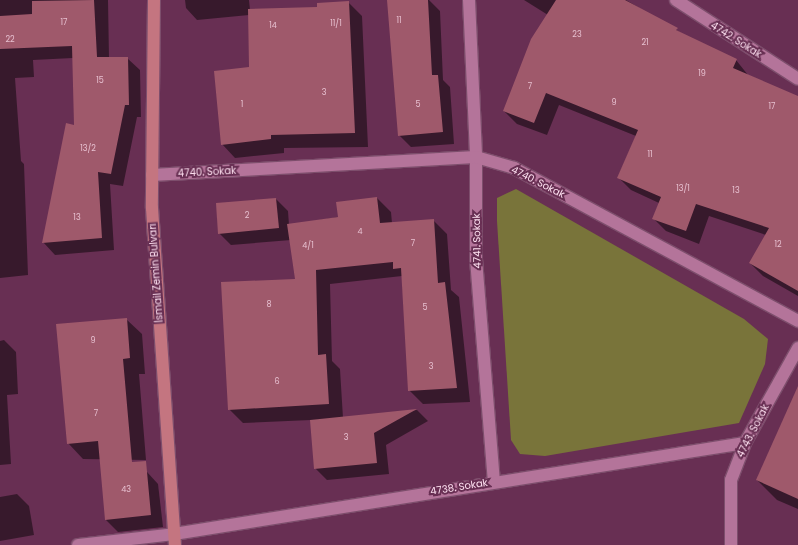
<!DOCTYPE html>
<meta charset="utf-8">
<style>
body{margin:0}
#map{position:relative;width:798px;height:545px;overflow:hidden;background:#682f53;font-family:Poppins,sans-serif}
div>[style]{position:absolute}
.green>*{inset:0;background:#79743a}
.shadow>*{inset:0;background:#0007}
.building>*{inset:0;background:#9f596b}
.roads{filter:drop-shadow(1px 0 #7d4e6c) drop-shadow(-1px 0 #7d4e6c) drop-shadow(0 1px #7d4e6c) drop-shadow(0 -1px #7d4e6c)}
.minor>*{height:12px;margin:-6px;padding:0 6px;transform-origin:6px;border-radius:6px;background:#b4749a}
.secondary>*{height:12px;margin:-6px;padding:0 6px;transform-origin:6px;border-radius:6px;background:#c47580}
span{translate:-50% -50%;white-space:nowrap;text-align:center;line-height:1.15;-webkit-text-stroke:4px #682f53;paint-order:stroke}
.number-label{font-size:8px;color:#e7c0d0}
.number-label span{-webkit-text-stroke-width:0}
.street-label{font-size:10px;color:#ffe2f2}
</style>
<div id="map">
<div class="green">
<div style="clip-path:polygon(516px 189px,744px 319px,768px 339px,765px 364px,739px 423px,545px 456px,520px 454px,511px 440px,497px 221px,497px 198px)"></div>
</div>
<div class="shadow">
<div style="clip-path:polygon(0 0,108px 0,109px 58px,127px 58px,140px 70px,141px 117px,137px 117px,123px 186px,110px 184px,114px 250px,55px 255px,43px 242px,75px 126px,73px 58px,33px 60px,34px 77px,15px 78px,21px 161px,24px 164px,28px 275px,0 278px)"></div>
<div style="clip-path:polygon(185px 0,249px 0,250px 10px,318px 8px,348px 2px,362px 16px,368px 147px,284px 148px,284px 153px,235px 158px,222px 144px,250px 68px,249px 15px,197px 20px,186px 8px)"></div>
<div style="clip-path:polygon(403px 0,429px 0,440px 11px,443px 80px,450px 87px,454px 144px,411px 147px,399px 135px)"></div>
<div style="clip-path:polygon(524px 0,626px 0,684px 35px,736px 60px,748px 75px,798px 97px,798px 296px,763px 276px,750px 263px,766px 235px,709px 216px,699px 244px,666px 231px,653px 218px,659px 203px,631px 190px,618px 177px,636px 136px,559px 105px,547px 135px,517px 124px,504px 111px,548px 15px)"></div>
<div style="clip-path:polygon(377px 198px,391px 212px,392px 223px,433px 220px,447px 234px,451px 290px,459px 297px,470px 402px,423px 404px,409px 390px,402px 276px,330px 284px,332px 361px,340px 369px,343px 418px,417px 410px,428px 421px,386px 445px,389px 474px,327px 480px,315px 468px,311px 420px,243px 423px,229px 409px,296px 280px,291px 240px,231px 245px,219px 233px,276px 199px,288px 211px,289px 225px,339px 217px)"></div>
<div style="clip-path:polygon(126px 319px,142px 334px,145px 374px,139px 374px,146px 460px,83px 459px,68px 443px)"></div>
<div style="clip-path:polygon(4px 340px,16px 352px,18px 394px,7px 395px,11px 464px,0 465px,0 341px)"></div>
<div style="clip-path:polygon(798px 388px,798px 509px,777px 500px,757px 480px)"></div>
<div style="clip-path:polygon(147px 472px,158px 484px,163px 527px,118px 532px,106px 520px)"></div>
<div style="clip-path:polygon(17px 494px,29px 506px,34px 535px,0 541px,0 497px)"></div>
</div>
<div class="building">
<div style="clip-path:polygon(94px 0,97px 57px,128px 57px,129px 105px,125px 105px,111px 174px,98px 172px,102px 238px,42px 243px,66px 123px,74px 125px,72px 46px,0 49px,0 16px,32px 14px,32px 1px)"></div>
<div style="clip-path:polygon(387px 0,428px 0,432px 75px,438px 75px,443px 132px,398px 136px)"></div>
<div style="clip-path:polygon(556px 0,625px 0,678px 28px,676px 30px,737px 59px,733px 68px,798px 96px,798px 291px,749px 263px,769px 228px,696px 204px,686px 231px,652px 219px,661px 197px,617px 178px,638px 130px,546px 93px,534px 123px,503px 111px,531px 39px)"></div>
<div style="clip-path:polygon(349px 1px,355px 133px,271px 135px,271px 139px,221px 145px,214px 71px,249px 67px,248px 9px,317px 7px,317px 3px)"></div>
<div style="clip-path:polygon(377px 197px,380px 223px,434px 219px,438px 283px,445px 282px,457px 388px,408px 391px,401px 268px,393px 269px,393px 262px,316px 270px,318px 355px,326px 354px,329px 404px,228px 410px,221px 282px,295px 279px,287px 224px,338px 217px,336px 202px)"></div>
<div style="clip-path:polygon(276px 198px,279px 228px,218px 234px,216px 203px)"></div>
<div style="clip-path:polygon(127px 318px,130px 358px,123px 359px,132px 462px,146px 461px,151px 515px,105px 520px,98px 441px,67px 444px,56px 324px)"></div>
<div style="clip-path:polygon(798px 386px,798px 499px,756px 480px)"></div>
<div style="clip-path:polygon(417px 409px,374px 433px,377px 463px,314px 469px,310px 420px)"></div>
</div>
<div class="roads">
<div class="minor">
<div style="left:469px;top:0;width:157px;rotate:87.4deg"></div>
<div style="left:476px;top:157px;width:102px;rotate:90deg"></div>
<div style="left:476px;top:259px;width:223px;rotate:85.4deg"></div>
<div style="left:676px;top:0;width:145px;rotate:32.9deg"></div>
<div style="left:152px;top:175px;width:324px;rotate:-3.2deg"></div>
<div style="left:476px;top:157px;width:40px;rotate:16deg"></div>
<div style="left:514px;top:168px;width:323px;rotate:28.3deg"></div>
<div style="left:78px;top:545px;width:97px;rotate:-6.5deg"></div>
<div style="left:174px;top:534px;width:578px;rotate:-9.06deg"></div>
<div style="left:731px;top:545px;width:65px;rotate:-90deg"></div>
<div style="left:731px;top:480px;width:40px;rotate:-69deg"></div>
<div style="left:745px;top:443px;width:109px;rotate:-60.8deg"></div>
</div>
<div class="secondary">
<div style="left:154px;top:0;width:208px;rotate:90.6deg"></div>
<div style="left:152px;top:208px;width:338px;rotate:86.1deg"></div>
</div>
</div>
<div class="number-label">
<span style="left:399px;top:21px">11</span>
<span style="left:64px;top:23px">17</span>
<span style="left:336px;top:24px">11/1</span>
<span style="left:273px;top:26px">14</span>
<span style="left:577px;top:35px">23</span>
<span style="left:10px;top:40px">22</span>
<span style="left:645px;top:43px">21</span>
<span style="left:702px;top:74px">19</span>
<span style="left:100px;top:81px">15</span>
<span style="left:530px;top:87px">7</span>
<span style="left:324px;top:93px">3</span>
<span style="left:614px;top:103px">9</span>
<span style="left:242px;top:105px">1</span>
<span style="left:418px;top:105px">5</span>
<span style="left:772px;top:107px">17</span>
<span style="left:88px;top:149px">13/2</span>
<span style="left:650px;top:155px">11</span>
<span style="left:683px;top:189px">13/1</span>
<span style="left:736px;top:191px">13</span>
<span style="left:247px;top:216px">2</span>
<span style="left:77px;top:218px">13</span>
<span style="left:360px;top:232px">4</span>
<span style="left:413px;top:244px">7</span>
<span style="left:778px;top:245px">12</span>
<span style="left:308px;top:246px">4/1</span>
<span style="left:269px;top:305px">8</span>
<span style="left:425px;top:308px">5</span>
<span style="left:93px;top:341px">9</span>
<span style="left:431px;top:367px">3</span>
<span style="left:277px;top:382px">6</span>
<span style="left:96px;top:414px">7</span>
<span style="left:346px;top:438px">3</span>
<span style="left:126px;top:490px">43</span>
</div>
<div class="street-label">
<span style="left:736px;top:40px;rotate:32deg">4742. Sokak</span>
<span style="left:207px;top:172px;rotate:-3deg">4740. Sokak</span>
<span style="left:538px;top:182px;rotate:27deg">4740. Sokak</span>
<span style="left:477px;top:241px;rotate:-91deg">4741. Sokak</span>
<span style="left:156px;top:273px;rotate:-94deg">İsmail Zemin Bulvarı</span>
<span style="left:753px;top:431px;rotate:-63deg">4743. Sokak</span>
<span style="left:459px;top:487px;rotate:-9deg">4738. Sokak</span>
</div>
</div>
